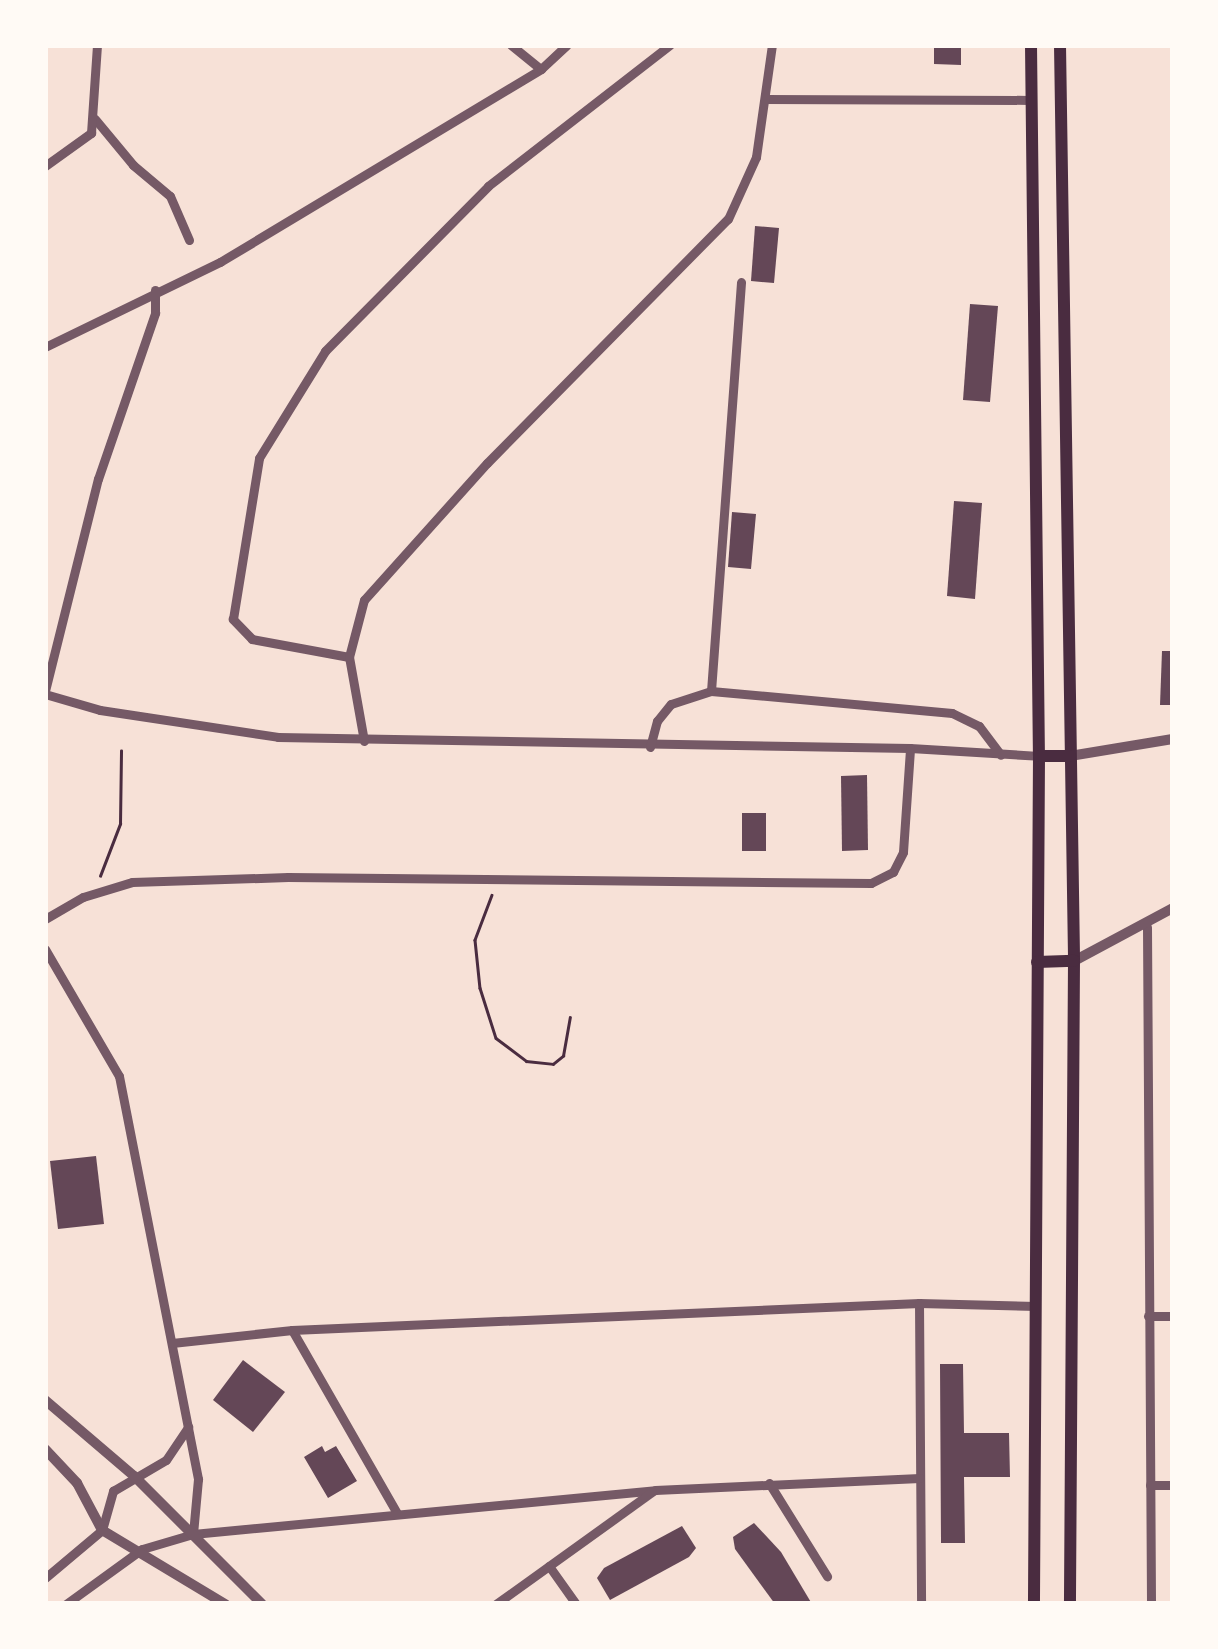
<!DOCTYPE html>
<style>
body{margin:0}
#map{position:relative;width:1218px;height:1649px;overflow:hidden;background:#f7e1d7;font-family:"PT Sans",sans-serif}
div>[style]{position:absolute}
.building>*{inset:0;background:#644757}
.path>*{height:2.5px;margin:-1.25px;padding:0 1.25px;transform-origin:1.25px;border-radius:1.25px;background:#4a2c40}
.minor>*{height:9px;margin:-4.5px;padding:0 4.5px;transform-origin:4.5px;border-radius:4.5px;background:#755966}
.tertiary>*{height:10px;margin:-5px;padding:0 5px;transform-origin:5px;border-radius:5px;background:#755966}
.primary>*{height:12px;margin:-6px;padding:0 6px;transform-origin:6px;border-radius:6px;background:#4a2c40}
span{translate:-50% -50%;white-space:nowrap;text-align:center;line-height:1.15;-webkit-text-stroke:8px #fffaf5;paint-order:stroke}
.frame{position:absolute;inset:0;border:48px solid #fffaf5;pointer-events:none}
</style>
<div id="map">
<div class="building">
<div style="clip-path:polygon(934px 45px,961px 45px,961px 65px,934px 64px)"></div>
<div style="clip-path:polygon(755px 226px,779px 228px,774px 283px,751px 281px)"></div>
<div style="clip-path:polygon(970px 304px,998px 306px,990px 402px,963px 400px)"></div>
<div style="clip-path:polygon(954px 501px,982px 503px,975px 599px,947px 596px)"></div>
<div style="clip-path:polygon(732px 512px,756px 514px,751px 569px,728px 567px)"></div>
<div style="clip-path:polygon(1162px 651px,1173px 651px,1173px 705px,1160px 705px)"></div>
<div style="clip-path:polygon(867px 775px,868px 850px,842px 851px,841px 776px)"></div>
<div style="clip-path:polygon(742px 813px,766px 813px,766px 851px,742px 851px)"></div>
<div style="clip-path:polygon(96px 1156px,104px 1224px,58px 1229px,50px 1161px)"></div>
<div style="clip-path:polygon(243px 1360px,285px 1392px,253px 1432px,213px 1400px)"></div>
<div style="clip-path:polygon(940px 1364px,963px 1364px,964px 1433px,1009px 1433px,1010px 1477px,964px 1477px,965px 1543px,941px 1543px)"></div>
<div style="clip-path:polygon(322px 1446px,325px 1452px,336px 1446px,357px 1481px,328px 1498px,304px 1457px)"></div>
<div style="clip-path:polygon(754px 1523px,781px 1552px,812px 1604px,775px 1604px,735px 1549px,733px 1537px)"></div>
<div style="clip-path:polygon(682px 1526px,696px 1548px,689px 1557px,610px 1600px,597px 1578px,604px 1568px)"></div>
</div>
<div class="path">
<div style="left:100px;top:876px;width:56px;rotate:-69deg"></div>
<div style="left:120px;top:824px;width:73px;rotate:-89.2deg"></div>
<div style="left:492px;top:895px;width:48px;rotate:110.7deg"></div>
<div style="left:475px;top:940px;width:48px;rotate:84.1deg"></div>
<div style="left:480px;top:988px;width:52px;rotate:72.3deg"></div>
<div style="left:496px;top:1038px;width:38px;rotate:37deg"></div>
<div style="left:526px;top:1061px;width:27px;rotate:6deg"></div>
<div style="left:553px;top:1064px;width:13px;rotate:-39deg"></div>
<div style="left:563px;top:1056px;width:39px;rotate:-80deg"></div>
</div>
<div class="minor">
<div style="left:511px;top:45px;width:38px;rotate:39deg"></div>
<div style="left:765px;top:99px;width:265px;rotate:0.2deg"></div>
<div style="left:95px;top:119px;width:60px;rotate:50.4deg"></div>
<div style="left:133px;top:165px;width:48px;rotate:40deg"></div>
<div style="left:170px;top:196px;width:48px;rotate:66.6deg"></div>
<div style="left:45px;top:166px;width:57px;rotate:-35.7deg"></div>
<div style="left:91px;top:133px;width:88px;rotate:-86.1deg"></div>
<div style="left:45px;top:347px;width:195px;rotate:-25.9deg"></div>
<div style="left:220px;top:262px;width:375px;rotate:-31deg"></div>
<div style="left:541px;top:69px;width:35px;rotate:-43deg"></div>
<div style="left:349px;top:657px;width:99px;rotate:-169.5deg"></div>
<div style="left:252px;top:639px;width:28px;rotate:-134deg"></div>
<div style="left:233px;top:619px;width:163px;rotate:-80.8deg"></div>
<div style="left:259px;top:458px;width:126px;rotate:-58.3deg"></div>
<div style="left:325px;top:351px;width:232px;rotate:-45.3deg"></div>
<div style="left:488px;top:186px;width:230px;rotate:-37.8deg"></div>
<div style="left:45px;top:691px;width:219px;rotate:-76deg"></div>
<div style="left:98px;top:479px;width:176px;rotate:-71deg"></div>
<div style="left:155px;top:313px;width:23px;rotate:-90deg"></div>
<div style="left:711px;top:691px;width:242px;rotate:5.2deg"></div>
<div style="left:952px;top:713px;width:30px;rotate:26deg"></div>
<div style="left:979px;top:726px;width:36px;rotate:53deg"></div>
<div style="left:45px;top:694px;width:57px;rotate:16.2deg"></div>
<div style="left:100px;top:710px;width:180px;rotate:8.6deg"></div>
<div style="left:278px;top:737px;width:632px;rotate:1deg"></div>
<div style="left:910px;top:748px;width:129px;rotate:3.5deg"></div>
<div style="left:364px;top:741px;width:85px;rotate:-100.1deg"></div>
<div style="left:349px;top:657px;width:59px;rotate:-75.3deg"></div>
<div style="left:364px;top:600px;width:184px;rotate:-48.1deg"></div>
<div style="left:487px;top:463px;width:343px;rotate:-45.4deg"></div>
<div style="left:728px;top:219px;width:68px;rotate:-65.7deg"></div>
<div style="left:756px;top:157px;width:113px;rotate:-81.9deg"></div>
<div style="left:650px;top:747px;width:27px;rotate:-75deg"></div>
<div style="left:657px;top:721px;width:22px;rotate:-51deg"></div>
<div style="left:671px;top:704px;width:42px;rotate:-18deg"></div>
<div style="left:711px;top:691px;width:410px;rotate:-85.8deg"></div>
<div style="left:45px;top:919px;width:44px;rotate:-30.1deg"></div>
<div style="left:83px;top:897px;width:51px;rotate:-17deg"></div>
<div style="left:132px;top:882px;width:156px;rotate:-1.8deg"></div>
<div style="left:288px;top:877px;width:583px;rotate:0.59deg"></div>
<div style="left:871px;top:883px;width:25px;rotate:-27deg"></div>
<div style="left:893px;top:872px;width:22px;rotate:-63deg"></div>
<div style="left:903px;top:852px;width:104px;rotate:-86.1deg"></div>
<div style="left:1147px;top:927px;width:677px;rotate:89.66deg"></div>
<div style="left:45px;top:949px;width:147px;rotate:59.8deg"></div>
<div style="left:119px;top:1076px;width:411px;rotate:78.9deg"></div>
<div style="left:198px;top:1479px;width:55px;rotate:95.2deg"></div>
<div style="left:193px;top:1534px;width:53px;rotate:163.6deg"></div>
<div style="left:142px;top:1549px;width:94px;rotate:144.1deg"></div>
<div style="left:919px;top:1303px;width:301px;rotate:89.6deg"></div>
<div style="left:1148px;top:1316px;width:25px"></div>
<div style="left:292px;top:1330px;width:211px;rotate:60.2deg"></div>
<div style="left:172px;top:1343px;width:121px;rotate:-6.2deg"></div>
<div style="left:292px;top:1330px;width:628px;rotate:-2.47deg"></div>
<div style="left:919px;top:1303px;width:117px;rotate:1.5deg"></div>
<div style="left:769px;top:1483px;width:110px;rotate:58.1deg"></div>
<div style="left:1150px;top:1485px;width:23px"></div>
<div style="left:193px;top:1534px;width:464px;rotate:-5.4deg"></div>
<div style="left:655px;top:1490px;width:265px;rotate:-2.6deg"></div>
<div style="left:549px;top:1566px;width:47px;rotate:54.6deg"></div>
<div style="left:45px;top:1578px;width:75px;rotate:-40.1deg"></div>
<div style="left:102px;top:1530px;width:41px;rotate:-74.2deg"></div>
<div style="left:113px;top:1491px;width:61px;rotate:-30.3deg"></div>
<div style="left:166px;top:1460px;width:40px;rotate:-56deg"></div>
<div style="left:496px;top:1604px;width:192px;rotate:-35.7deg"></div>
</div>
<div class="tertiary">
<div style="left:1070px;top:756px;width:104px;rotate:-9.4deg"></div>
<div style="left:1074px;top:961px;width:112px;rotate:-28.2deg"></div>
<div style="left:45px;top:1400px;width:117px;rotate:40.5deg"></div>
<div style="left:134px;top:1476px;width:181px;rotate:45deg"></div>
<div style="left:45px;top:1449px;width:47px;rotate:46.7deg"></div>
<div style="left:77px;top:1483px;width:53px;rotate:62deg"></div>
<div style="left:102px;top:1530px;width:144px;rotate:31deg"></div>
</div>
<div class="primary">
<div style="left:1031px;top:45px;width:711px;rotate:89.36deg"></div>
<div style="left:1039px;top:756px;width:848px;rotate:90.34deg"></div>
<div style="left:1060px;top:45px;width:916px;rotate:89.12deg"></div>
<div style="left:1074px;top:961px;width:643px;rotate:90.36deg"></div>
<div style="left:1039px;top:756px;width:31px"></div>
<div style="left:1037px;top:962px;width:37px;rotate:-2deg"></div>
</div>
<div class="frame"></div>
</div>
